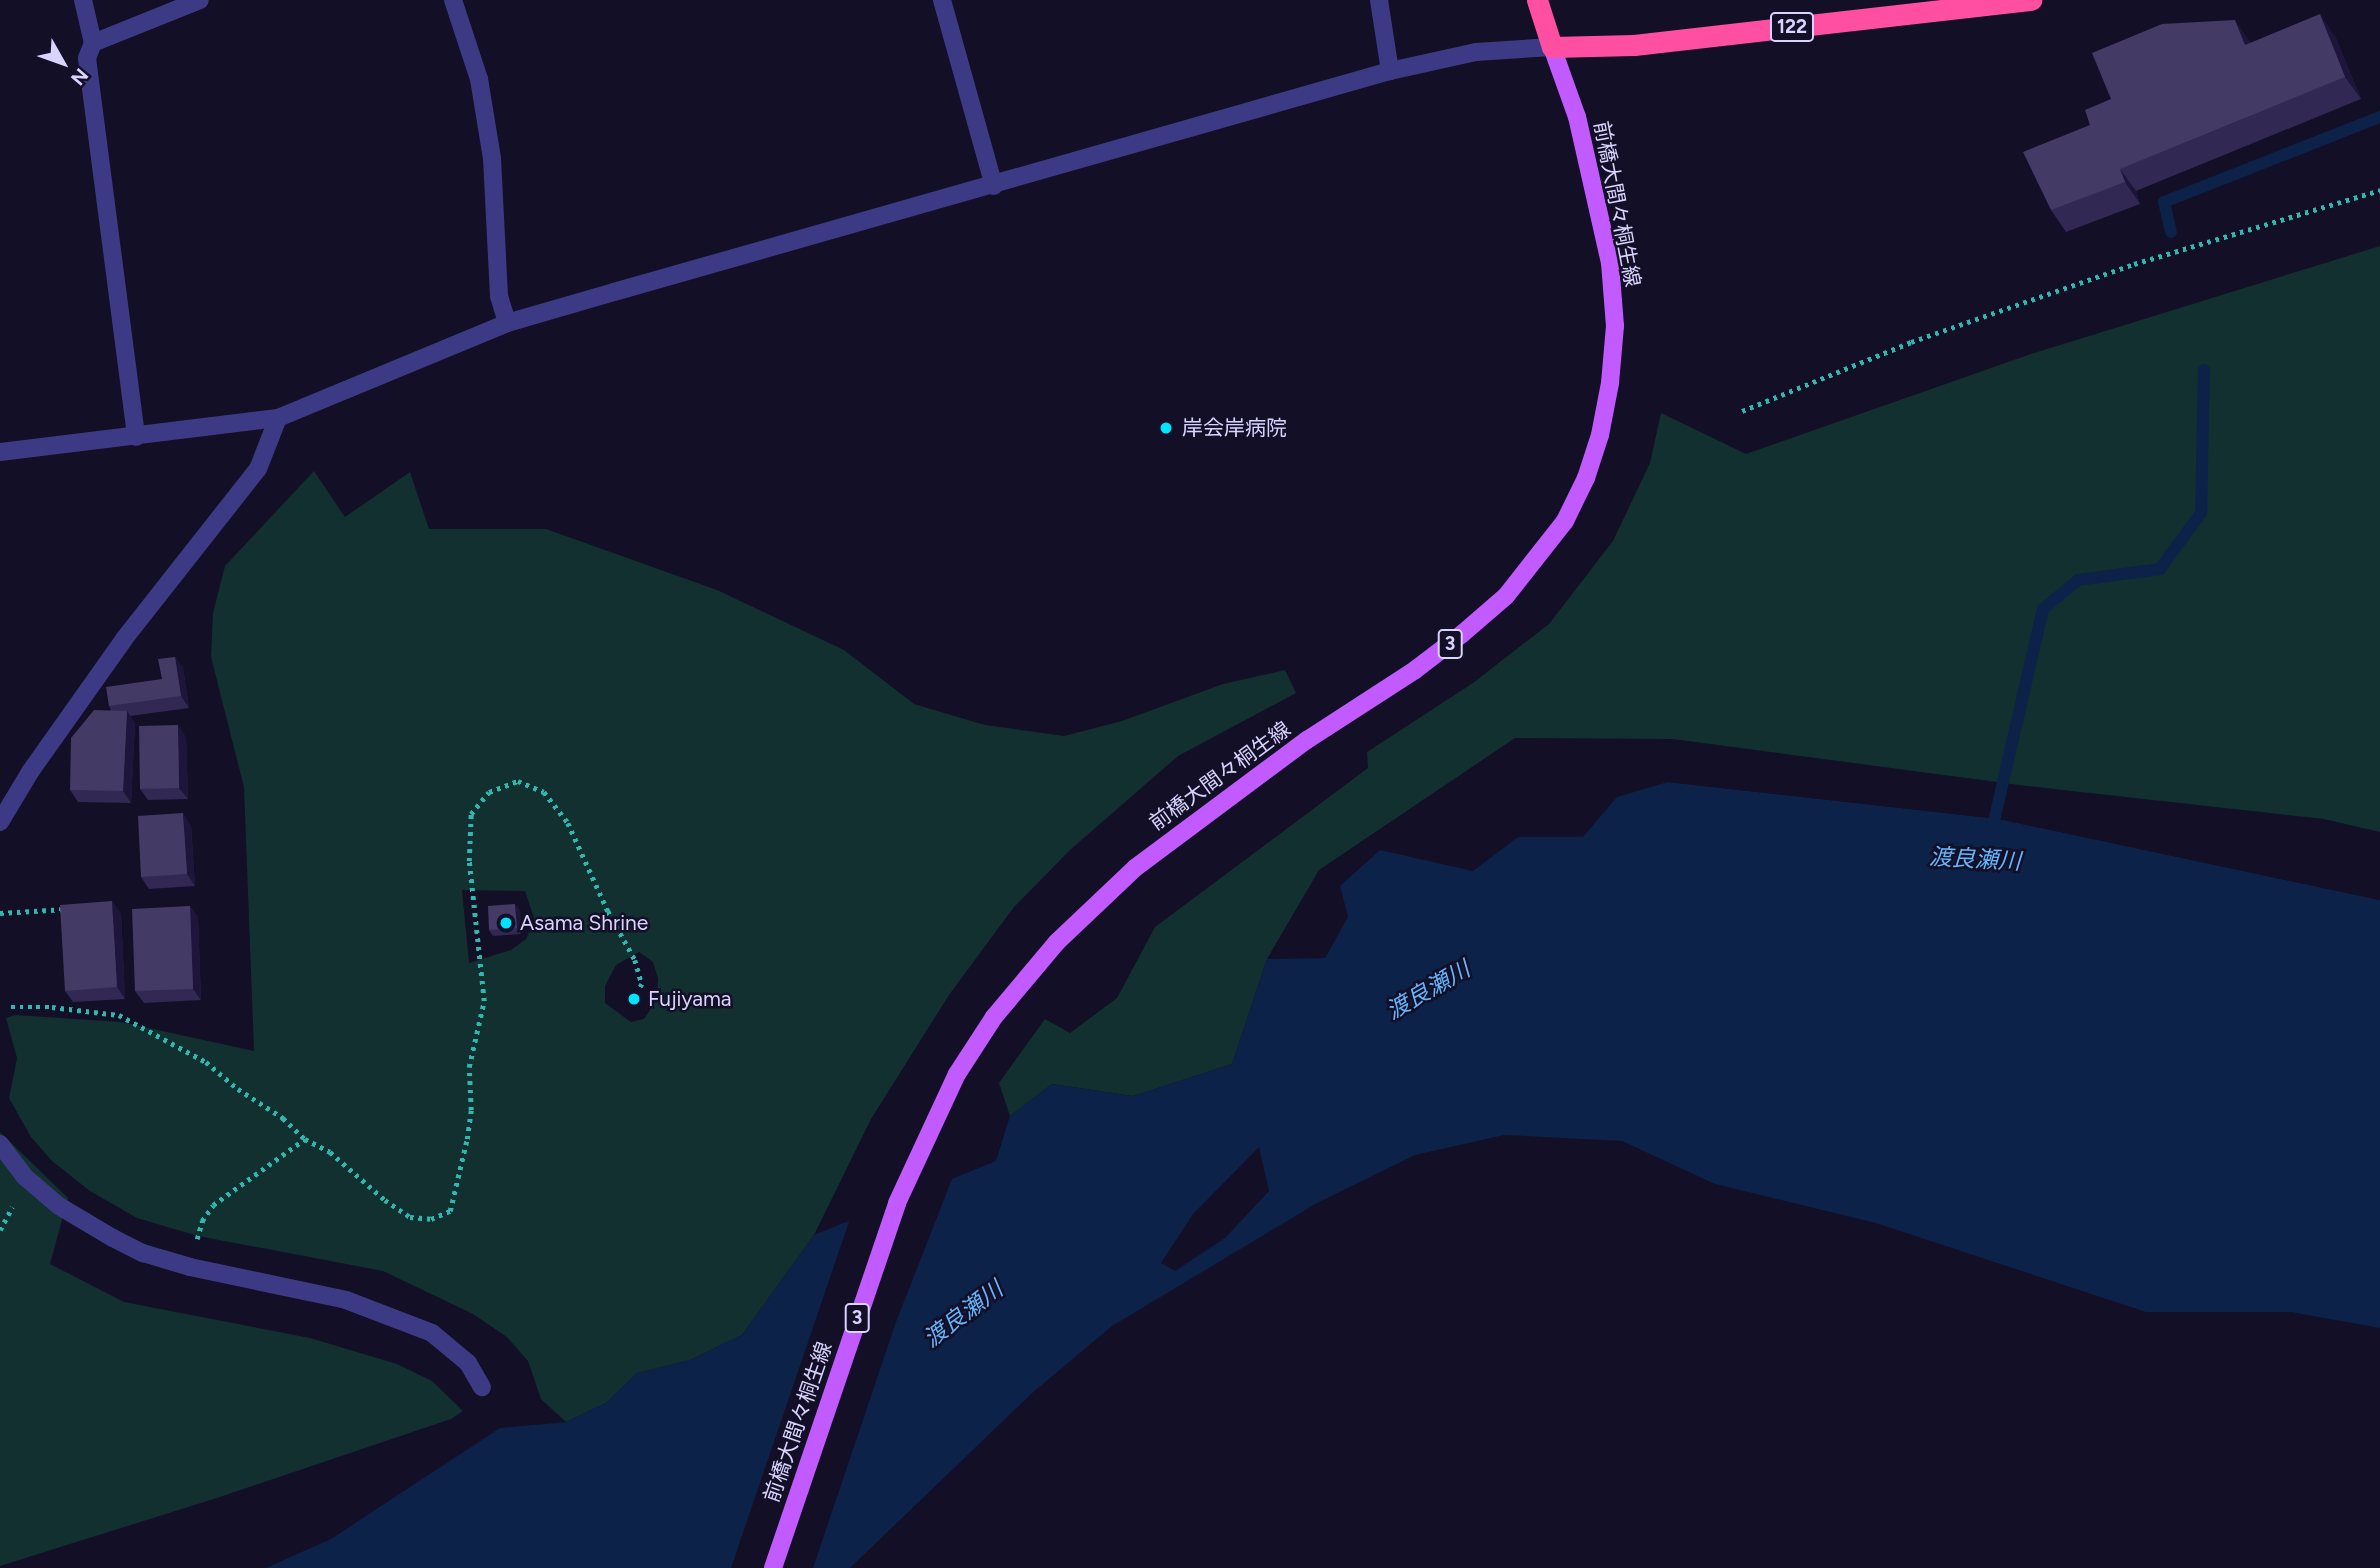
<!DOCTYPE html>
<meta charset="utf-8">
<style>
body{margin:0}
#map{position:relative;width:2380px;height:1568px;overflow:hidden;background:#130f26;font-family:Figtree,"Noto Sans JP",sans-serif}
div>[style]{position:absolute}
.green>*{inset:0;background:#12302f}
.water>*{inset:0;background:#0c2248}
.pier>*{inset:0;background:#130f26}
.stream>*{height:12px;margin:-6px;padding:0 6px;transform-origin:6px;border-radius:6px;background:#0c2248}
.path>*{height:4.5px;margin-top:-2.25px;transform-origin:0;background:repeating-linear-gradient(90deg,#2fb8b0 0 3.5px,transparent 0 8.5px)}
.minor>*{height:18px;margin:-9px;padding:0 9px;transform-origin:9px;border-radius:9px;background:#3d3a85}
.major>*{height:18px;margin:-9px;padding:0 9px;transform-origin:9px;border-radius:9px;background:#c25bff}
.highway>*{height:21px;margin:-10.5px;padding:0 10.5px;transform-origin:10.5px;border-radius:10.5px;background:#ff4fa3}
.wall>*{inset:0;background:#312854}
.shaded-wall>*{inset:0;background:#1d163a}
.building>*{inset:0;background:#433a66}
.dots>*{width:19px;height:19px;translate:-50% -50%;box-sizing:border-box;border:4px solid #130f26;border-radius:50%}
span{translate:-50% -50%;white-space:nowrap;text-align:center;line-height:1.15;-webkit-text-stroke:5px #130f26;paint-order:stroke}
.shield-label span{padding:2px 5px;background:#130f26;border:2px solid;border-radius:5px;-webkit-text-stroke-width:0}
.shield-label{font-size:19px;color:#d9d4ff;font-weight:700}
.street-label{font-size:21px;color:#d9d4ff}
.poi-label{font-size:21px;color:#d9d4ff}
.left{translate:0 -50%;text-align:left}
.water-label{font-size:23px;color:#62b6ff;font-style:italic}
.north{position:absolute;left:28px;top:28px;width:70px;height:70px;-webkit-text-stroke:5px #130f26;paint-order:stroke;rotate:130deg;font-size:19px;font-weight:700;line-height:28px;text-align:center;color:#d9d4ff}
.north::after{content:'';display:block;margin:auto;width:24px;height:32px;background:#d9d4ff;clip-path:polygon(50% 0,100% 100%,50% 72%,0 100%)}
</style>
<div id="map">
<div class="green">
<div style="clip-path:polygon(2380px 246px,2380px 832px,2324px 819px,2019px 785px,1673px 739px,1515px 738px,1319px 870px,1267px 959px,1232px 1064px,1133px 1096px,1052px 1084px,1010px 1116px,999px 1083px,1045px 1019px,1070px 1033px,1117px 998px,1155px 927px,1368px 768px,1367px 752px,1473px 683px,1549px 624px,1613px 541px,1650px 463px,1661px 413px,1746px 454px,2031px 354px)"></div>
<div style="clip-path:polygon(evenodd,314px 471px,345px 517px,410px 472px,429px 529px,546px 529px,717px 590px,844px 650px,914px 704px,985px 725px,1064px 736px,1122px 721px,1223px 684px,1285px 670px,1296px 693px,1178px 756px,1070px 850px,1014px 907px,949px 995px,871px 1119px,814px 1235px,742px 1335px,690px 1360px,637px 1373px,606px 1403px,566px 1422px,541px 1399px,528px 1361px,507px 1337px,473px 1314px,383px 1271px,198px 1236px,137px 1218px,90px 1191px,52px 1161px,31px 1137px,9px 1098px,17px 1058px,6px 1018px,15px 1015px,121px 1022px,254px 1051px,244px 787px,211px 657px,213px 613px,225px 566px,314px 471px,462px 890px,525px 891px,535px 921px,526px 939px,511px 950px,469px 963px,462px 890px,314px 471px,639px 952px,653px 962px,658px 978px,657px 999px,644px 1019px,631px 1022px,605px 1003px,605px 986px,616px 965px,639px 952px)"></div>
<div style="clip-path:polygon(0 1132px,68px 1198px,50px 1264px,124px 1302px,310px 1338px,397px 1364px,432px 1381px,463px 1411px,451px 1419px,220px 1497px,0 1566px)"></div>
</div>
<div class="water">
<div style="clip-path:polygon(evenodd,1668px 782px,1999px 819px,2380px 900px,2380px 1328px,2291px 1312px,2146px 1312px,1876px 1223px,1715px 1184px,1622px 1141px,1504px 1135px,1415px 1155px,1317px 1203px,1112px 1326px,1031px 1394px,850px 1568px,266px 1568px,331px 1539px,500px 1428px,566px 1422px,606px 1403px,637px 1373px,690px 1360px,742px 1335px,814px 1235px,996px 1161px,1010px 1116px,1052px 1084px,1133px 1096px,1232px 1064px,1267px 959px,1325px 958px,1348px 917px,1340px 886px,1380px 850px,1473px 871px,1518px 837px,1583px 837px,1617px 797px,1668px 782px,1259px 1147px,1269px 1191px,1225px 1238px,1175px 1271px,1161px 1263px,1193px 1214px,1259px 1147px)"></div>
</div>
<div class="pier">
<div style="clip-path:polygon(1669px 778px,2000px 815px,2380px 896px,2380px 900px,1999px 819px,1668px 782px)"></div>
<div style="clip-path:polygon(954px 1174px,896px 1322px,813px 1568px,731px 1568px,851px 1216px)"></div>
</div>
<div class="stream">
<div style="left:2171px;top:232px;width:31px;rotate:-103deg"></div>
<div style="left:2164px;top:202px;width:232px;rotate:-21.5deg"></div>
<div style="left:1991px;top:834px;width:231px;rotate:-77deg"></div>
<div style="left:2043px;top:609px;width:45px;rotate:-39.6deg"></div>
<div style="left:2078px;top:580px;width:83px;rotate:-7.6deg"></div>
<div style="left:2160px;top:569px;width:69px;rotate:-53.8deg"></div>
<div style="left:2201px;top:513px;width:143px;rotate:-88.8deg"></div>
</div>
<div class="path">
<div style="left:1742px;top:411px;width:183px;rotate:-22.2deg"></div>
<div style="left:1911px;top:342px;width:236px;rotate:-19.3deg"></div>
<div style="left:2134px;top:264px;width:257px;rotate:-16.7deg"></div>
<div style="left:0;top:913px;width:66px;rotate:-3.5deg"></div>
<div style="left:11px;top:1007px;width:41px"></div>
<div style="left:52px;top:1007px;width:67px;rotate:6.8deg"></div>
<div style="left:119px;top:1015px;width:99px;rotate:28.4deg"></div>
<div style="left:206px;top:1062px;width:42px;rotate:40.2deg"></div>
<div style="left:238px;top:1089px;width:54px;rotate:32.8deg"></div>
<div style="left:283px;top:1118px;width:30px;rotate:44deg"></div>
<div style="left:305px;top:1139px;width:28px;rotate:27deg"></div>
<div style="left:330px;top:1152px;width:73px;rotate:41.1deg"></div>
<div style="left:385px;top:1200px;width:30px;rotate:34deg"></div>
<div style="left:410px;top:1217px;width:21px;rotate:5deg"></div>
<div style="left:431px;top:1219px;width:21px;rotate:-23deg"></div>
<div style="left:450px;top:1211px;width:74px;rotate:-76.7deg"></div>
<div style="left:467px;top:1139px;width:29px;rotate:-82deg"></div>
<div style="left:471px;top:1110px;width:43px;rotate:-92.7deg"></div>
<div style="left:469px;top:1067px;width:68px;rotate:-77.2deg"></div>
<div style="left:484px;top:1001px;width:141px;rotate:-96.1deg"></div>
<div style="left:469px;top:861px;width:47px;rotate:-87.6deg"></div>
<div style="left:471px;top:814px;width:28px;rotate:-51deg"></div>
<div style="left:489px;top:792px;width:31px;rotate:-21deg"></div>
<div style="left:518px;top:781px;width:28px;rotate:23deg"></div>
<div style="left:544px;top:792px;width:39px;rotate:52deg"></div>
<div style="left:568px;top:823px;width:97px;rotate:65.6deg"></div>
<div style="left:608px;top:911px;width:56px;rotate:61.1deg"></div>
<div style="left:635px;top:960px;width:25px;rotate:74deg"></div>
<div style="left:642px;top:984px;width:17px;rotate:118deg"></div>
<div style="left:0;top:1230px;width:26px;rotate:-62deg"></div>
<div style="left:197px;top:1239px;width:19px;rotate:-74deg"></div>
<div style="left:202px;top:1221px;width:19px;rotate:-55deg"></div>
<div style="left:213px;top:1205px;width:113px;rotate:-35.7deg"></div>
</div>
<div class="minor">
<div style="left:83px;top:0;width:44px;rotate:76.9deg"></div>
<div style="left:93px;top:43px;width:115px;rotate:-21.9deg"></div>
<div style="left:453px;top:0;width:83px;rotate:71.8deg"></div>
<div style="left:479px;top:79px;width:80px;rotate:80.7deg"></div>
<div style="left:492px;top:158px;width:138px;rotate:87.1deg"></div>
<div style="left:499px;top:296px;width:28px;rotate:73deg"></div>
<div style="left:942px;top:0;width:193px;rotate:74.4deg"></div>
<div style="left:1379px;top:0;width:72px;rotate:81.2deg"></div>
<div style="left:93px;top:43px;width:16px;rotate:112deg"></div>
<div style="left:87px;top:58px;width:382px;rotate:82.6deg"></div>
<div style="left:0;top:452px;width:280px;rotate:-7deg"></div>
<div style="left:278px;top:418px;width:248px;rotate:-22.5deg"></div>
<div style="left:507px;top:323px;width:111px;rotate:-16.2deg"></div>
<div style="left:614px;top:292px;width:807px;rotate:-15.9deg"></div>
<div style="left:1390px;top:71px;width:88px;rotate:-12.5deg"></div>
<div style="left:1476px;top:52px;width:76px;rotate:-3.8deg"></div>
<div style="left:0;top:822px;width:58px;rotate:-59deg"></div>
<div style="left:30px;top:772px;width:163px;rotate:-54.7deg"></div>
<div style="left:124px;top:639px;width:216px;rotate:-51.8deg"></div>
<div style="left:258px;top:469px;width:55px;rotate:-68.6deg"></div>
<div style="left:0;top:1144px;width:41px;rotate:52.9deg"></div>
<div style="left:25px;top:1177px;width:45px;rotate:40.5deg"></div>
<div style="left:59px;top:1206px;width:63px;rotate:30.7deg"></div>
<div style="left:113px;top:1238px;width:34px;rotate:27deg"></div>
<div style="left:143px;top:1253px;width:49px;rotate:16.6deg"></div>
<div style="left:190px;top:1267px;width:159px;rotate:11.9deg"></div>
<div style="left:346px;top:1300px;width:92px;rotate:21deg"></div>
<div style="left:432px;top:1333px;width:47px;rotate:39.8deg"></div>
<div style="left:468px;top:1363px;width:28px;rotate:60deg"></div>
</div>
<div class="major">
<div style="left:773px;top:1568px;width:385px;rotate:-71.2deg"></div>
<div style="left:897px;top:1203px;width:142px;rotate:-65.1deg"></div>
<div style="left:957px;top:1074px;width:68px;rotate:-57deg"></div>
<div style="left:994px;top:1017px;width:98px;rotate:-50deg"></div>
<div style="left:1057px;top:942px;width:108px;rotate:-43.5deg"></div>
<div style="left:1135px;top:868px;width:214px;rotate:-36.7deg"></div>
<div style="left:1307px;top:740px;width:129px;rotate:-32.9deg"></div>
<div style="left:1415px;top:670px;width:59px;rotate:-37.5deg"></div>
<div style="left:1462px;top:634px;width:58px;rotate:-40.8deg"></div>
<div style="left:1506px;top:596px;width:95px;rotate:-51.8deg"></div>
<div style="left:1565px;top:521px;width:48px;rotate:-64deg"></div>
<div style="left:1586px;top:478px;width:45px;rotate:-72deg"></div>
<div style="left:1600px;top:435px;width:53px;rotate:-79.1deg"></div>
<div style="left:1610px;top:383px;width:57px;rotate:-85deg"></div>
<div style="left:1615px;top:326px;width:63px;rotate:-94.5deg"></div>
<div style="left:1610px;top:263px;width:150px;rotate:-102.7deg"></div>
<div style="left:1577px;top:117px;width:74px;rotate:-109.7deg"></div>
</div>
<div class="highway">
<div style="left:1537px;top:0;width:49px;rotate:72.3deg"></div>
<div style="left:1552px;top:47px;width:82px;rotate:-1.4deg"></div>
<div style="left:1634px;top:45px;width:400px;rotate:-6.5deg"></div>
</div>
<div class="wall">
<div style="clip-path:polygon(2335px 36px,2361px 99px,2136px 191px,2140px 204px,2066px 232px,2051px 210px,2090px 125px,2111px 99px,2250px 43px)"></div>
<div style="clip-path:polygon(175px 657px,183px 668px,189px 708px,130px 716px,135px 723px,131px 803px,78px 802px,70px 790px,111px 710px,109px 706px,162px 679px)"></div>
<div style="clip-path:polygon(186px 737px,188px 799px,148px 800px,140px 789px)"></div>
<div style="clip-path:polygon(191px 825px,195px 886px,149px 889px,141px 877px)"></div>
<div style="clip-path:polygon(190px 906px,198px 918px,201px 1000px,144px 1003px,135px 991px)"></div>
<div style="clip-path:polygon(520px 910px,521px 934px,493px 936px,489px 930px)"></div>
<div style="clip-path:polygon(121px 913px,125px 999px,73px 1002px,65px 991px)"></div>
</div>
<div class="shaded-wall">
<div style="clip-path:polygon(2320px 14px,2335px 36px,2361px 99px,2345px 77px)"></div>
<div style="clip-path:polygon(2235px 20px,2250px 42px,2261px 67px,2245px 45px)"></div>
<div style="clip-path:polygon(2120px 169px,2136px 191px,2140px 204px,2125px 182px)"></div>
<div style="clip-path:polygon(175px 657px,183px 668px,189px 708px,181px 696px)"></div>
<div style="clip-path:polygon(127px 711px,135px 723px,131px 803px,123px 791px)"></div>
<div style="clip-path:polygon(178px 725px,186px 737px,188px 799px,179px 788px)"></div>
<div style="clip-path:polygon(183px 813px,191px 825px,195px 886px,187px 874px)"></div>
<div style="clip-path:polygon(112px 901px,121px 913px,125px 999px,117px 987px)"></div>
<div style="clip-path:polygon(515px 904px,520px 910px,521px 934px,517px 928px)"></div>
<div style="clip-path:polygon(190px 906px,198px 918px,201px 1000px,193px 989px)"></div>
</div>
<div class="building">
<div style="clip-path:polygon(2320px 14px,2345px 77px,2120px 169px,2125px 182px,2051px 210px,2023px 152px,2090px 125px,2085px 110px,2111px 99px,2092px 53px,2162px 24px,2235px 20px,2245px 45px)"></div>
<div style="clip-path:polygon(175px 657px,181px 696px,109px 706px,106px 687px,162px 679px,158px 659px)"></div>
<div style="clip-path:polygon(94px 710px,127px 711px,123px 791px,70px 790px,71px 738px)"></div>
<div style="clip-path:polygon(178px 725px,179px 788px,140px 789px,139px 726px)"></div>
<div style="clip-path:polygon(183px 813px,187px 874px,141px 877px,138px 816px)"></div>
<div style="clip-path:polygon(112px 901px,117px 987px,65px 991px,60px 905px)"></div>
<div style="clip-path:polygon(515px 904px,517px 928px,489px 930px,488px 906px)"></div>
<div style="clip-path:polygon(190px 906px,193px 989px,135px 991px,132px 909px)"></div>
</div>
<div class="dots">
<div style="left:1166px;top:428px;background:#00e5ff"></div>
<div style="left:506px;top:923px;background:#00e5ff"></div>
<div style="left:634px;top:999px;background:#00e5ff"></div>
</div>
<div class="shield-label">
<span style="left:1792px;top:27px">122</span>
<span style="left:1450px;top:644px">3</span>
<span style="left:857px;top:1318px">3</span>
</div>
<div class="street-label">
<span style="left:1617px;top:204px;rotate:79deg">前橋大間々桐生線</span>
<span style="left:1220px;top:776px;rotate:-36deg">前橋大間々桐生線</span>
<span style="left:798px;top:1422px;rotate:-71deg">前橋大間々桐生線</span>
</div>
<div class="poi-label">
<span class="left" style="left:1182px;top:428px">岸会岸病院</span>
<span class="left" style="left:520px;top:923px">Asama Shrine</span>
<span class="left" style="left:648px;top:999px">Fujiyama</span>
</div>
<div class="water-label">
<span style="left:1975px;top:859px;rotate:3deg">渡良瀬川</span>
<span style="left:1428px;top:990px;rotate:-30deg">渡良瀬川</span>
<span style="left:963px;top:1314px;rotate:-37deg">渡良瀬川</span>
</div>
<div class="north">N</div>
</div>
